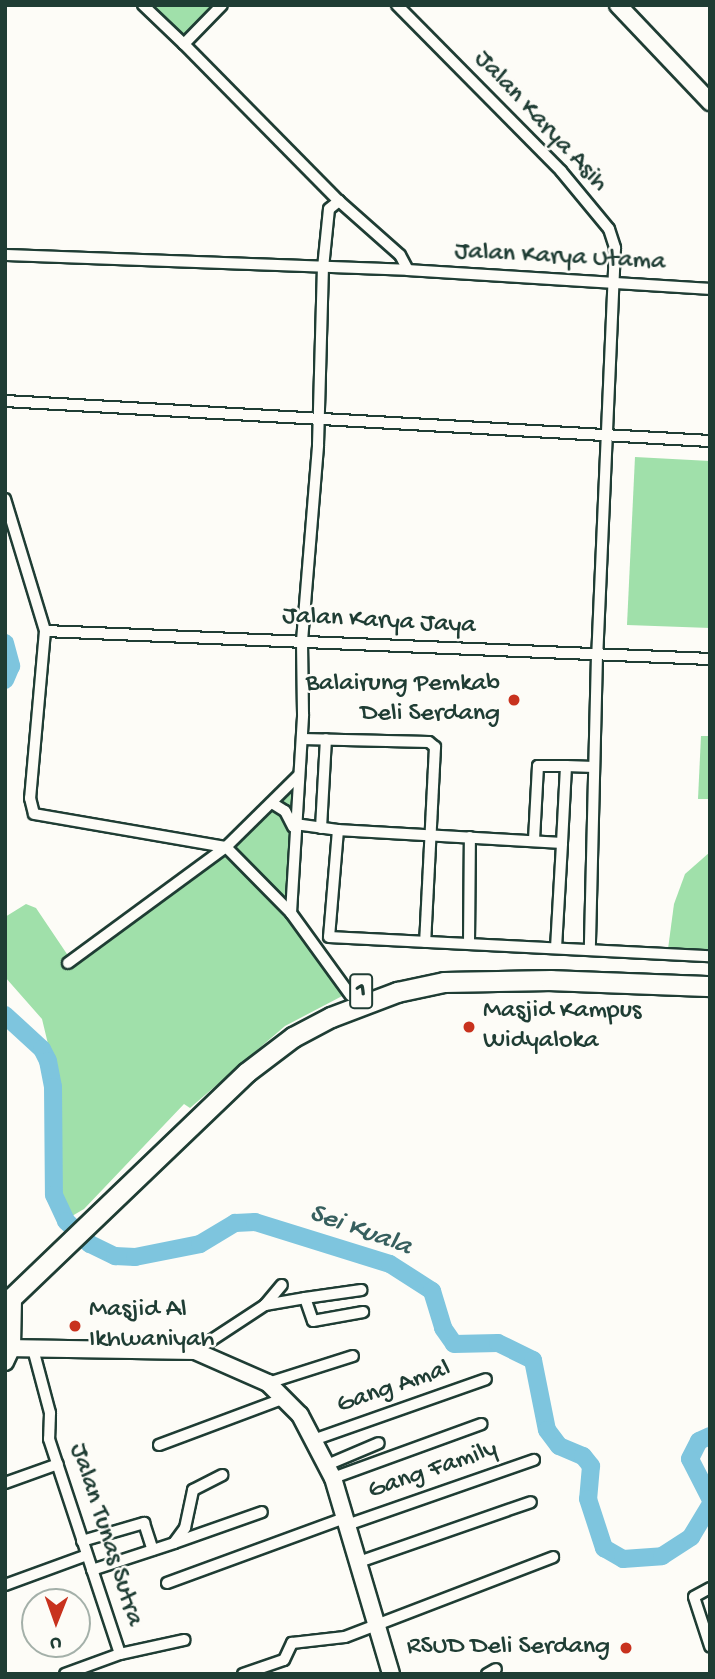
<!DOCTYPE html>
<style>
body{margin:0}
#map{position:relative;width:715px;height:1679px;overflow:hidden;background:#fdfcf7;font-family:"Gochi Hand",sans-serif}
div>[style]{position:absolute}
.green>*{inset:0;background:#a0e0aa}
.river>*{height:18px;margin:-9px;padding:0 9px;transform-origin:9px;border-radius:9px;background:#7ec5de}
.roads{filter:drop-shadow(2px 0 #1f3d34) drop-shadow(-2px 0 #1f3d34) drop-shadow(0 2px #1f3d34) drop-shadow(0 -2px #1f3d34)}
.street>*{height:10px;margin:-5px;padding:0 5px;transform-origin:5px;border-radius:5px;background:#fdfcf7}
.secondary>*{height:16px;margin:-8px;padding:0 8px;transform-origin:8px;border-radius:8px;background:#fdfcf7}
.highway>*{height:19px;margin:-9.5px;padding:0 9.5px;transform-origin:9.5px;border-radius:9.5px;background:#fdfcf7}
.dots>*{width:19px;height:19px;translate:-50% -50%;box-sizing:border-box;border:4px solid #fdfcf7;border-radius:50%}
span{translate:-50% -50%;white-space:nowrap;text-align:center;line-height:1.15;-webkit-text-stroke:5px #fdfcf7;paint-order:stroke}
.shield-label span{padding:2px 5px;background:#fdfcf7;border:2px solid;border-radius:5px;-webkit-text-stroke-width:0}
.shield-label{font-size:24px;color:#1f3d34;font-weight:700}
.street-label{font-size:26px;color:#1f3d34}
.poi-label{font-size:26px;color:#1f3d34}
.right{translate:-100% -50%;text-align:right}
.left{translate:0 -50%;text-align:left}
.water-label{font-size:28px;color:#375f5e;font-style:italic}
.frame{position:absolute;inset:0;border:7px solid #1f3d34;pointer-events:none}
.north{position:absolute;left:21px;top:1588px;width:70px;height:70px;box-sizing:border-box;background:#fdfcf7;border:2px solid #a4b0a9;border-radius:50%;rotate:181deg;font-size:19px;font-weight:700;line-height:28px;text-align:center;color:#1f3d34}
.north::after{content:'';display:block;margin:auto;width:24px;height:32px;background:#c8321e;clip-path:polygon(50% 0,100% 100%,50% 72%,0 100%)}
</style>
<div id="map">
<div class="green">
<div style="clip-path:polygon(151px 5px,218px 5px,184px 38px)"></div>
<div style="clip-path:polygon(635px 457px,710px 461px,710px 628px,627px 625px)"></div>
<div style="clip-path:polygon(701px 736px,710px 736px,710px 799px,698px 799px)"></div>
<div style="clip-path:polygon(299px 779px,298px 929px,346px 994px,285px 1026px,190px 1108px,184px 1104px,84px 1209px,72px 1216px,61px 1198px,59px 1134px,48px 1044px,42px 1019px,5px 977px,5px 917px,26px 904px,36px 908px,73px 963px,224px 851px)"></div>
<div style="clip-path:polygon(710px 852px,710px 951px,668px 949px,674px 904px,685px 874px)"></div>
</div>
<div class="river">
<div style="left:5px;top:643px;width:24px;rotate:75deg"></div>
<div style="left:11px;top:666px;width:15px;rotate:113deg"></div>
<div style="left:5px;top:1015px;width:50px;rotate:42.6deg"></div>
<div style="left:42px;top:1049px;width:13px;rotate:63deg"></div>
<div style="left:48px;top:1061px;width:26px;rotate:79deg"></div>
<div style="left:53px;top:1087px;width:108px;rotate:89.5deg"></div>
<div style="left:54px;top:1195px;width:29px;rotate:65deg"></div>
<div style="left:66px;top:1221px;width:33px;rotate:44deg"></div>
<div style="left:90px;top:1244px;width:28px;rotate:26deg"></div>
<div style="left:115px;top:1256px;width:20px;rotate:3deg"></div>
<div style="left:135px;top:1257px;width:66px;rotate:-11.3deg"></div>
<div style="left:200px;top:1244px;width:41px;rotate:-31deg"></div>
<div style="left:235px;top:1223px;width:20px;rotate:-3deg"></div>
<div style="left:255px;top:1222px;width:141px;rotate:17.3deg"></div>
<div style="left:390px;top:1264px;width:50px;rotate:32.7deg"></div>
<div style="left:432px;top:1291px;width:39px;rotate:73deg"></div>
<div style="left:443px;top:1328px;width:19px;rotate:55deg"></div>
<div style="left:454px;top:1344px;width:44px;rotate:-1.3deg"></div>
<div style="left:498px;top:1343px;width:39px;rotate:26deg"></div>
<div style="left:533px;top:1360px;width:71px;rotate:78.7deg"></div>
<div style="left:547px;top:1430px;width:20px;rotate:53deg"></div>
<div style="left:559px;top:1446px;width:26px;rotate:23deg"></div>
<div style="left:583px;top:1456px;width:13px;rotate:51deg"></div>
<div style="left:591px;top:1466px;width:33px;rotate:95deg"></div>
<div style="left:588px;top:1499px;width:52px;rotate:71.9deg"></div>
<div style="left:604px;top:1548px;width:22px;rotate:30deg"></div>
<div style="left:623px;top:1559px;width:39px;rotate:-4deg"></div>
<div style="left:662px;top:1556px;width:35px;rotate:-33deg"></div>
<div style="left:691px;top:1537px;width:37px;rotate:-59deg"></div>
<div style="left:710px;top:1436px;width:12px;rotate:156deg"></div>
<div style="left:699px;top:1441px;width:20px;rotate:117deg"></div>
<div style="left:690px;top:1459px;width:44px;rotate:62.9deg"></div>
</div>
<div class="roads">
<div class="street">
<div style="left:143px;top:5px;width:57px;rotate:43.6deg"></div>
<div style="left:184px;top:44px;width:54px;rotate:-45.7deg"></div>
<div style="left:397px;top:5px;width:233px;rotate:45.3deg"></div>
<div style="left:561px;top:171px;width:75px;rotate:50.4deg"></div>
<div style="left:609px;top:229px;width:20px;rotate:72deg"></div>
<div style="left:615px;top:248px;width:407px;rotate:92.5deg"></div>
<div style="left:597px;top:655px;width:295px;rotate:91.4deg"></div>
<div style="left:184px;top:44px;width:221px;rotate:45.4deg"></div>
<div style="left:339px;top:201px;width:81px;rotate:41.5deg"></div>
<div style="left:400px;top:255px;width:17px;rotate:62deg"></div>
<div style="left:5px;top:255px;width:403px;rotate:2.1deg"></div>
<div style="left:408px;top:270px;width:303px;rotate:3.6deg"></div>
<div style="left:5px;top:401px;width:706px;rotate:3.25deg"></div>
<div style="left:5px;top:499px;width:138px;rotate:73.1deg"></div>
<div style="left:45px;top:631px;width:168px;rotate:95.1deg"></div>
<div style="left:30px;top:798px;width:16px;rotate:76deg"></div>
<div style="left:34px;top:814px;width:195px;rotate:9.8deg"></div>
<div style="left:226px;top:847px;width:93px;rotate:45.4deg"></div>
<div style="left:291px;top:913px;width:102px;rotate:54.1deg"></div>
<div style="left:45px;top:631px;width:666px;rotate:2.41deg"></div>
<div style="left:302px;top:739px;width:127px;rotate:1.4deg"></div>
<div style="left:429px;top:742px;width:8px;rotate:40deg"></div>
<div style="left:435px;top:747px;width:195px;rotate:92.9deg"></div>
<div style="left:566px;top:766px;width:28px;rotate:2deg"></div>
<div style="left:272px;top:803px;width:15px;rotate:32deg"></div>
<div style="left:285px;top:811px;width:18px;rotate:63deg"></div>
<div style="left:295px;top:824px;width:43px;rotate:7.9deg"></div>
<div style="left:338px;top:830px;width:224px;rotate:3.3deg"></div>
<div style="left:562px;top:843px;width:77px;rotate:-87deg"></div>
<div style="left:566px;top:766px;width:28px;rotate:180deg"></div>
<div style="left:538px;top:766px;width:75px;rotate:93.1deg"></div>
<div style="left:321px;top:828px;width:89px;rotate:-86.8deg"></div>
<div style="left:338px;top:830px;width:107px;rotate:94.8deg"></div>
<div style="left:329px;top:937px;width:381px;rotate:2.9deg"></div>
<div style="left:291px;top:913px;width:199px;rotate:-86.5deg"></div>
<div style="left:303px;top:714px;width:73px;rotate:-90.8deg"></div>
<div style="left:302px;top:641px;width:197px;rotate:-85.3deg"></div>
<div style="left:318px;top:445px;width:177px;rotate:-88.4deg"></div>
<div style="left:323px;top:268px;width:59px;rotate:-84.2deg"></div>
<div style="left:329px;top:209px;width:13px;rotate:-39deg"></div>
<div style="left:469px;top:943px;width:106px;rotate:-89.5deg"></div>
<div style="left:556px;top:948px;width:105px;rotate:-86.7deg"></div>
<div style="left:68px;top:963px;width:196px;rotate:-36.3deg"></div>
<div style="left:226px;top:847px;width:100px;rotate:-44.6deg"></div>
<div style="left:305px;top:1298px;width:57px;rotate:-8.1deg"></div>
<div style="left:265px;top:1305px;width:41px;rotate:-9.9deg"></div>
<div style="left:305px;top:1298px;width:24px;rotate:71deg"></div>
<div style="left:313px;top:1321px;width:51px;rotate:-10.2deg"></div>
<div style="left:33px;top:1349px;width:66px;rotate:75.1deg"></div>
<div style="left:50px;top:1413px;width:26px;rotate:92deg"></div>
<div style="left:49px;top:1439px;width:226px;rotate:71.7deg"></div>
<div style="left:195px;top:1351px;width:84px;rotate:-33.3deg"></div>
<div style="left:265px;top:1305px;width:26px;rotate:-50deg"></div>
<div style="left:268px;top:1383px;width:89px;rotate:-17.6deg"></div>
<div style="left:316px;top:1439px;width:180px;rotate:-19.4deg"></div>
<div style="left:159px;top:1445px;width:134px;rotate:-20.5deg"></div>
<div style="left:327px;top:1465px;width:56px;rotate:-22.9deg"></div>
<div style="left:333px;top:1478px;width:158px;rotate:-20deg"></div>
<div style="left:5px;top:1483px;width:56px;rotate:-19.7deg"></div>
<div style="left:347px;top:1525px;width:198px;rotate:-19.2deg"></div>
<div style="left:82px;top:1541px;width:65px;rotate:-16.2deg"></div>
<div style="left:144px;top:1523px;width:28px;rotate:72deg"></div>
<div style="left:174px;top:1543px;width:93px;rotate:-19.4deg"></div>
<div style="left:356px;top:1563px;width:185px;rotate:-19.2deg"></div>
<div style="left:92px;top:1570px;width:86px;rotate:-18.2deg"></div>
<div style="left:174px;top:1543px;width:19px;rotate:-54deg"></div>
<div style="left:185px;top:1528px;width:39px;rotate:-78deg"></div>
<div style="left:193px;top:1490px;width:33px;rotate:-27deg"></div>
<div style="left:167px;top:1583px;width:189px;rotate:-20.1deg"></div>
<div style="left:5px;top:1585px;width:87px;rotate:-20.1deg"></div>
<div style="left:710px;top:1588px;width:18px;rotate:151deg"></div>
<div style="left:694px;top:1597px;width:52px;rotate:71.9deg"></div>
<div style="left:65px;top:1674px;width:59px;rotate:-20deg"></div>
<div style="left:120px;top:1654px;width:66px;rotate:-12.3deg"></div>
<div style="left:243px;top:1674px;width:43px;rotate:-18.9deg"></div>
<div style="left:284px;top:1660px;width:19px;rotate:-65deg"></div>
<div style="left:292px;top:1643px;width:53px;rotate:-6.5deg"></div>
<div style="left:345px;top:1637px;width:223px;rotate:-21deg"></div>
<div style="left:487px;top:1674px;width:10px;rotate:-29deg"></div>
</div>
<div class="secondary">
<div style="left:618px;top:5px;width:134px;rotate:46.5deg"></div>
<div style="left:5px;top:1348px;width:190px;rotate:0.9deg"></div>
<div style="left:195px;top:1351px;width:80px;rotate:23.7deg"></div>
<div style="left:268px;top:1383px;width:45px;rotate:45deg"></div>
<div style="left:300px;top:1415px;width:71px;rotate:62.4deg"></div>
<div style="left:333px;top:1478px;width:204px;rotate:73.5deg"></div>
<div style="left:5px;top:1362px;width:17px;rotate:-65deg"></div>
<div style="left:12px;top:1347px;width:48px;rotate:-88.8deg"></div>
</div>
<div class="highway">
<div style="left:5px;top:1304px;width:335px;rotate:-43.8deg"></div>
<div style="left:247px;top:1072px;width:58px;rotate:-37.3deg"></div>
<div style="left:293px;top:1037px;width:43px;rotate:-27.8deg"></div>
<div style="left:331px;top:1017px;width:71px;rotate:-20.7deg"></div>
<div style="left:397px;top:992px;width:48px;rotate:-12deg"></div>
<div style="left:444px;top:982px;width:107px;rotate:-1.1deg"></div>
<div style="left:551px;top:980px;width:159px;rotate:2.2deg"></div>
</div>
</div>
<div class="dots">
<div style="left:514px;top:700px;background:#c8321e"></div>
<div style="left:469px;top:1027px;background:#c8321e"></div>
<div style="left:75px;top:1326px;background:#c8321e"></div>
<div style="left:626px;top:1648px;background:#c8321e"></div>
</div>
<div class="shield-label">
<span style="left:361px;top:991px">1</span>
</div>
<div class="street-label">
<span style="left:540px;top:122px;rotate:47deg">Jalan Karya Asih</span>
<span style="left:560px;top:258px;rotate:3deg">Jalan Karya Utama</span>
<span style="left:379px;top:622px;rotate:3deg">Jalan Karya Jaya</span>
<span style="left:394px;top:1388px;rotate:-19deg">Gang Amal</span>
<span style="left:433px;top:1471px;rotate:-19deg">Gang Family</span>
<span style="left:105px;top:1535px;rotate:72deg">Jalan Tunas Sutra</span>
</div>
<div class="poi-label">
<span class="right" style="left:500px;top:700px">Balairung Pemkab<br>Deli Serdang</span>
<span class="left" style="left:483px;top:1027px">Masjid Kampus<br>Widyaloka</span>
<span class="left" style="left:89px;top:1326px">Masjid Al<br>Ikhwaniyah</span>
<span class="right" style="left:610px;top:1648px">RSUD Deli Serdang</span>
</div>
<div class="water-label">
<span style="left:360px;top:1231px;rotate:20deg">Sei Kuala</span>
</div>
<div class="frame"></div>
<div class="north">U</div>
</div>
